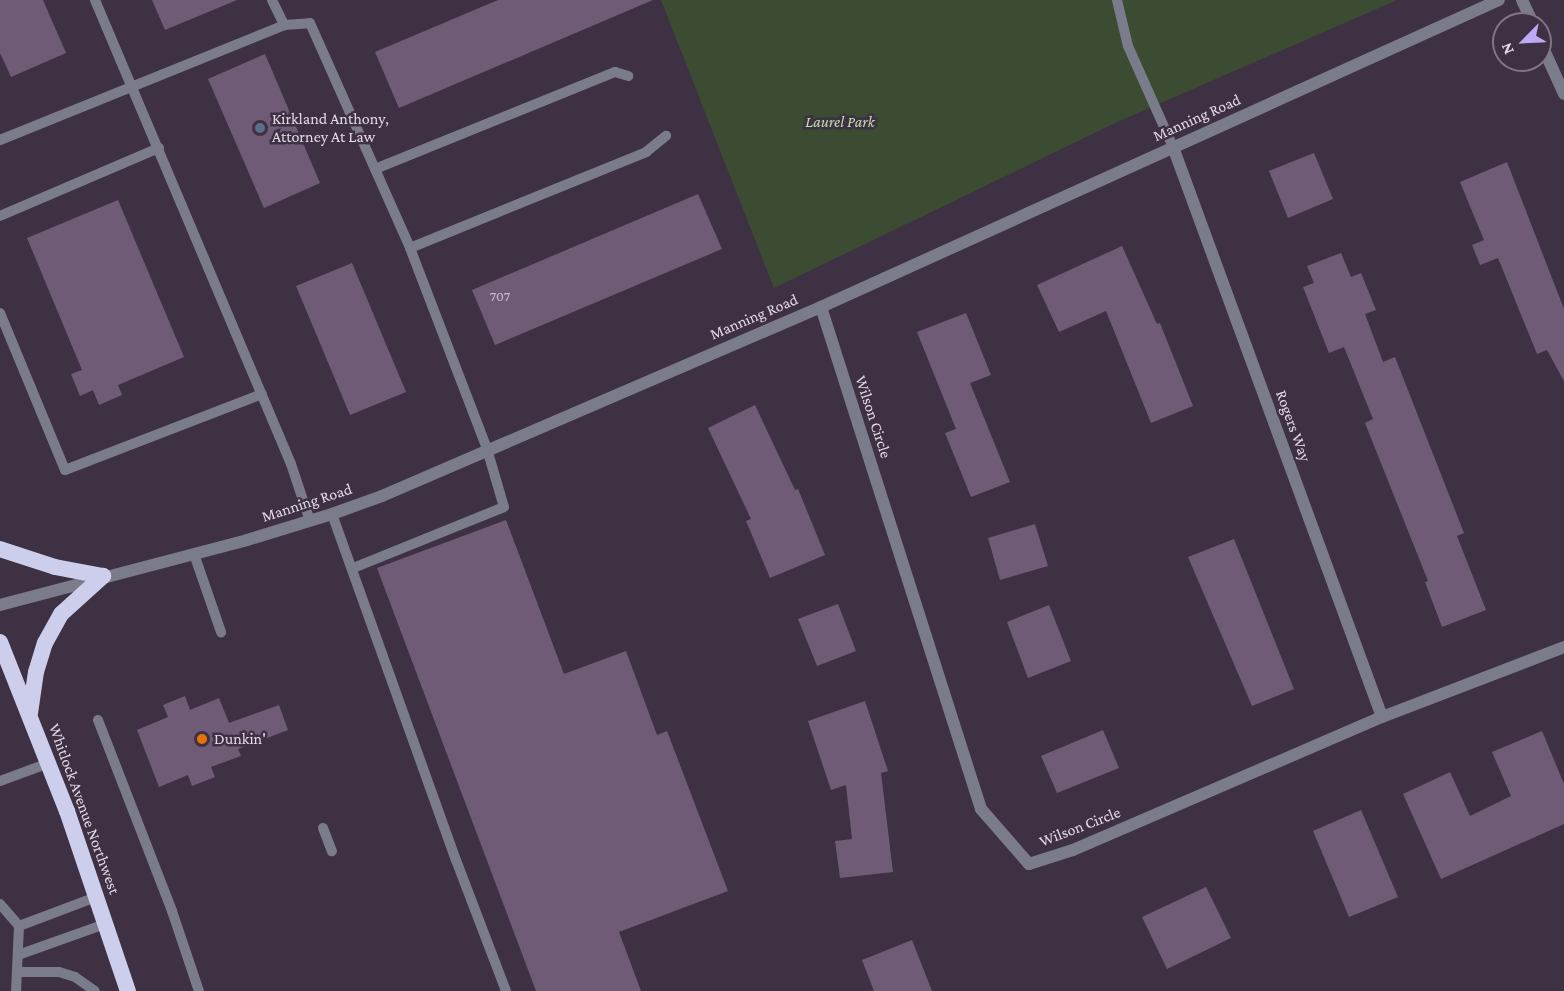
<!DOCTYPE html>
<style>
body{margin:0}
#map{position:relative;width:1564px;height:991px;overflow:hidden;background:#3f3144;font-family:"Crimson Pro",serif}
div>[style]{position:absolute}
.green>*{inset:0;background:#3c4c32}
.building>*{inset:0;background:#6f5b76}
.service>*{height:10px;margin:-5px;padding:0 5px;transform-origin:5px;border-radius:5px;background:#7b7c8b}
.minor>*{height:12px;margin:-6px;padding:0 6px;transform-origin:6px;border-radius:6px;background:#7b7c8b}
.trunk>*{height:16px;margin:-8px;padding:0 8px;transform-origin:8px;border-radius:8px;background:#ccceec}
.dots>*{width:16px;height:16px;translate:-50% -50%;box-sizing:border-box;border:3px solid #3f3144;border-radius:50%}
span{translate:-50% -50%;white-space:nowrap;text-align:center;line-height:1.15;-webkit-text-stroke:5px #3f3144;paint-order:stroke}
.number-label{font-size:14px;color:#c6baca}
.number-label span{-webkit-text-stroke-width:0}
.street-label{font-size:16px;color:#e3d9e6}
.poi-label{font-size:16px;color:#e3d9e6}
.left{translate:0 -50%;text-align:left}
.park-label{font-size:16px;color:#c0dfaa;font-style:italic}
.north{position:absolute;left:1492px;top:12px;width:60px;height:60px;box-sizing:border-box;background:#3f3144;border:2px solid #817485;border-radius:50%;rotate:246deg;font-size:16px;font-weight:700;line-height:24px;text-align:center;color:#e3d9e6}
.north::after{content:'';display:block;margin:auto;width:21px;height:27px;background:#bcaaf6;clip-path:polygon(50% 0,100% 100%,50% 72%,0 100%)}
</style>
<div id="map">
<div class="green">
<div style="clip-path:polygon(661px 0,1397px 0,1115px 123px,774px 288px)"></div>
</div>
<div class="building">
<div style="clip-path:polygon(0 0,43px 0,66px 53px,11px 77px,0 53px)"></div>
<div style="clip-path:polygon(152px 0,237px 0,165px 30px)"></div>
<div style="clip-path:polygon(498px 0,653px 0,399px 108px,375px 52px)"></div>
<div style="clip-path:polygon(265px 54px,320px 183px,264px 208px,208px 79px)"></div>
<div style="clip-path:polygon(1314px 153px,1333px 199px,1288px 218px,1269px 171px)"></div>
<div style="clip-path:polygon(1507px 162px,1564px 309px,1564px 381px,1547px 350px,1537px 354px,1498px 258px,1480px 265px,1472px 245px,1484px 240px,1460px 182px)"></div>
<div style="clip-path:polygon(698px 194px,722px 249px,495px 345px,472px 290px)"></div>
<div style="clip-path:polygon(118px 200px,184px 357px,118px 385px,122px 395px,99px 405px,93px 390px,80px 396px,71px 374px,82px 370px,27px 238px)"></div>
<div style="clip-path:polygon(1122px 246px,1157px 324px,1160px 323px,1193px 406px,1151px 423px,1106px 311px,1059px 332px,1037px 285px)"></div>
<div style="clip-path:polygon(1341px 253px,1351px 277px,1361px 273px,1376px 310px,1365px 314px,1383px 362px,1395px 357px,1464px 533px,1457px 536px,1486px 610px,1442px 627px,1425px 582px,1428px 581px,1365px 423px,1373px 419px,1344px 347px,1329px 353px,1303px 287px,1314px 283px,1307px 266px)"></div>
<div style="clip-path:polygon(352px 263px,406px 392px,350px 415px,296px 286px)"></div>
<div style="clip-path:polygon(966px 313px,991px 375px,970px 383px,1010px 482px,971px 497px,945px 433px,956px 429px,917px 332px)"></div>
<div style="clip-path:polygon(755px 405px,795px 490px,798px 489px,825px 555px,770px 578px,746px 521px,751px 519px,708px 428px)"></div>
<div style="clip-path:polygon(506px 520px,564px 674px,626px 651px,657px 735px,667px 731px,728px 891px,619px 932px,641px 991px,536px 991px,377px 568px)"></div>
<div style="clip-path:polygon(1035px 524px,1048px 566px,1000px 580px,988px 538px)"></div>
<div style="clip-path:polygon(1234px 539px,1294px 689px,1252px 706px,1188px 557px)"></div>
<div style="clip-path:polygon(838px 604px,856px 651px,817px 666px,798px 619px)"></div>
<div style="clip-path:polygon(1049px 605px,1071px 661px,1028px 678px,1007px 622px)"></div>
<div style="clip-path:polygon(185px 696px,190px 710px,219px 698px,229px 723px,279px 705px,288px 730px,238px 749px,241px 756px,211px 767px,215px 777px,192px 786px,188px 775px,159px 787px,137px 730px,168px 717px,163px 705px)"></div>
<div style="clip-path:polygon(865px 701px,888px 771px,881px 773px,893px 872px,840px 878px,835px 841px,852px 839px,846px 785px,831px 790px,808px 721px)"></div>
<div style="clip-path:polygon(1103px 730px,1119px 768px,1057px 793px,1041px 756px)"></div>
<div style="clip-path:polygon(1542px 731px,1564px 784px,1564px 824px,1441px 879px,1403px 794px,1450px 772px,1470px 816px,1511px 796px,1492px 752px)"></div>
<div style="clip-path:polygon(1361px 810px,1398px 897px,1349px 917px,1313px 831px)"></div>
<div style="clip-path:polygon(1206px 887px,1231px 938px,1167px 969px,1142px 917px)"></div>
<div style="clip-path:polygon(912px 940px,932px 991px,874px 991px,862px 960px)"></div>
</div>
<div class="service">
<div style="left:95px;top:0;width:504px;rotate:67.1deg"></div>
<div style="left:291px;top:464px;width:60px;rotate:71.6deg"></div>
<div style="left:272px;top:0;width:28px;rotate:64deg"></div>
<div style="left:1117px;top:0;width:47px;rotate:76.6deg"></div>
<div style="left:1128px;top:46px;width:111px;rotate:66deg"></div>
<div style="left:0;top:140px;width:306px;rotate:-22deg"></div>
<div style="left:284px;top:25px;width:26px;rotate:-4deg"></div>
<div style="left:310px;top:23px;width:246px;rotate:66deg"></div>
<div style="left:410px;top:248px;width:215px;rotate:69deg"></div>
<div style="left:487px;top:449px;width:60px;rotate:73.7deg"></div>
<div style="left:504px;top:507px;width:163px;rotate:158deg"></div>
<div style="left:375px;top:169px;width:259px;rotate:-22deg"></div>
<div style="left:615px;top:72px;width:14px;rotate:17deg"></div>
<div style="left:0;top:216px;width:173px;rotate:-23.2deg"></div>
<div style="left:410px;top:248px;width:255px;rotate:-22.1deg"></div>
<div style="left:646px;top:152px;width:26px;rotate:-39deg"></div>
<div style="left:0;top:313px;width:170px;rotate:67.5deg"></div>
<div style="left:65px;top:470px;width:211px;rotate:-21.1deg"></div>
<div style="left:332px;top:514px;width:368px;rotate:70.3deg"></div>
<div style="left:456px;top:860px;width:140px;rotate:69.1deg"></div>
<div style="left:194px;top:554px;width:83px;rotate:70.9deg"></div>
<div style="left:98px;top:720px;width:205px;rotate:68.8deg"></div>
<div style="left:172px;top:911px;width:84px;rotate:71.4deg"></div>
<div style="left:0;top:781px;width:52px;rotate:-20.2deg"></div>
<div style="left:323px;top:828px;width:25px;rotate:69deg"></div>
<div style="left:0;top:904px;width:29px;rotate:49deg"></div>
<div style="left:19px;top:926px;width:65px;rotate:92.6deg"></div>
<div style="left:19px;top:926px;width:82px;rotate:-20.6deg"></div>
<div style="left:18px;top:955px;width:92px;rotate:-19.6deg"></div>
<div style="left:18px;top:972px;width:41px"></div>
<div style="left:59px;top:972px;width:17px;rotate:17deg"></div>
<div style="left:75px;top:977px;width:24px;rotate:35deg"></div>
</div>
<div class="minor">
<div style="left:1522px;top:0;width:26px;rotate:65deg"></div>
<div style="left:1540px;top:41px;width:58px;rotate:65.6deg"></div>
<div style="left:1173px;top:147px;width:607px;rotate:69.86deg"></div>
<div style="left:821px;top:307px;width:527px;rotate:72.32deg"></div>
<div style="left:981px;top:809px;width:73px;rotate:48.9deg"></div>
<div style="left:1029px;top:864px;width:46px;rotate:-17.7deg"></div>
<div style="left:1073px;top:850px;width:336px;rotate:-23.3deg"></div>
<div style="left:1382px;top:717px;width:195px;rotate:-21deg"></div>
<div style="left:0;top:605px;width:255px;rotate:-14.7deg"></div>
<div style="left:247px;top:540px;width:89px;rotate:-17deg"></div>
<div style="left:332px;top:514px;width:53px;rotate:-19.8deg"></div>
<div style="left:382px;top:496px;width:478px;rotate:-23.3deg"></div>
<div style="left:821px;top:307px;width:744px;rotate:-24.36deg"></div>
</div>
<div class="trunk">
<div style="left:0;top:549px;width:58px;rotate:18.1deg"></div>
<div style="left:55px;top:567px;width:49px;rotate:10.6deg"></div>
<div style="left:0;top:642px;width:182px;rotate:68.4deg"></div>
<div style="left:67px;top:811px;width:190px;rotate:71.3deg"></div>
<div style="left:30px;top:713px;width:41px;rotate:-81.7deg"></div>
<div style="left:36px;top:672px;width:30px;rotate:-73deg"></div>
<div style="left:45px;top:643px;width:33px;rotate:-61deg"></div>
<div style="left:61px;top:614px;width:57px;rotate:-42.1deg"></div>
</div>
<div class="dots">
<div style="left:260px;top:128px;background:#5c6f8a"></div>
<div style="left:202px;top:739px;background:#e8710a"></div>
</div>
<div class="number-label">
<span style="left:500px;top:296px">707</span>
</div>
<div class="street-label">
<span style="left:1197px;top:118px;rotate:-24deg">Manning Road</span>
<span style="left:754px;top:317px;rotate:-23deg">Manning Road</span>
<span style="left:873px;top:417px;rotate:72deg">Wilson Circle</span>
<span style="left:1293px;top:426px;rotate:70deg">Rogers Way</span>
<span style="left:307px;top:503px;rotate:-18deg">Manning Road</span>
<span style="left:84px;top:809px;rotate:70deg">Whitlock Avenue Northwest</span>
<span style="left:1080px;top:827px;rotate:-21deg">Wilson Circle</span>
</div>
<div class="poi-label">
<span class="left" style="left:272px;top:128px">Kirkland Anthony,<br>Attorney At Law</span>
<span class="left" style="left:214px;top:739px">Dunkin'</span>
</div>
<div class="park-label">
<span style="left:840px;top:122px">Laurel Park</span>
</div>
<div class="north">N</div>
</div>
